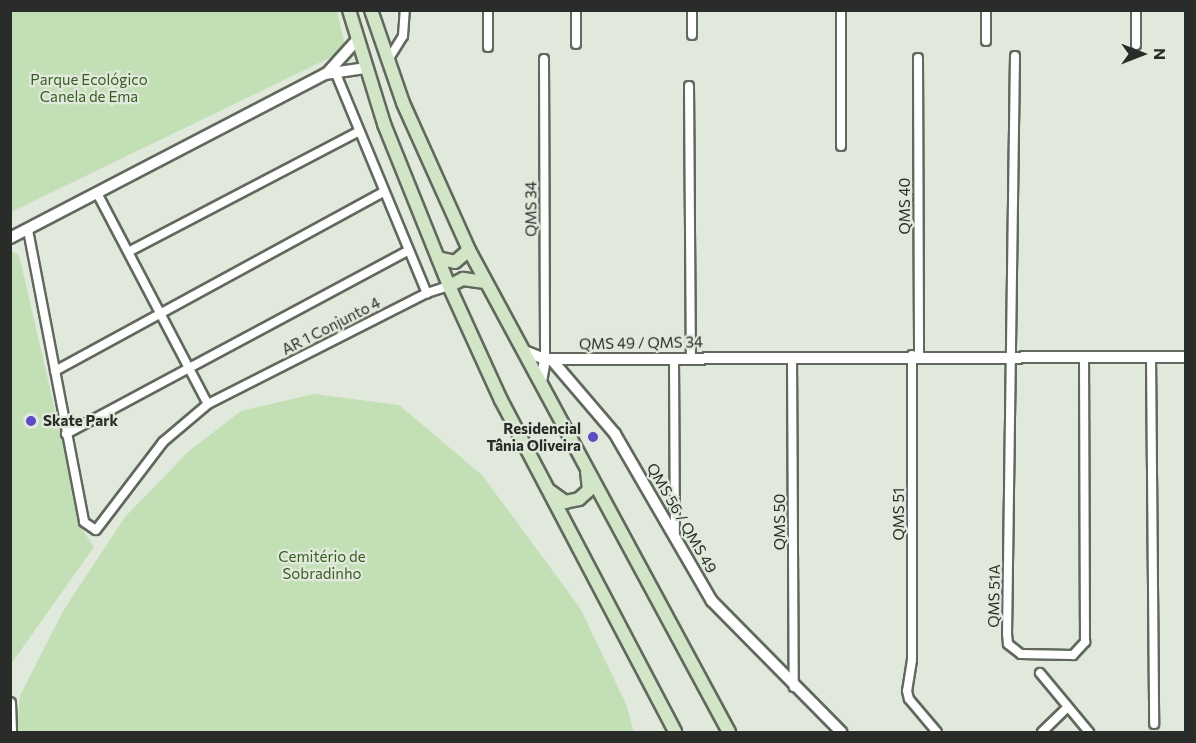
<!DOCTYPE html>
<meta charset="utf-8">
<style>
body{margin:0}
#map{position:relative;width:1196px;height:743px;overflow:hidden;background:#e0e9dc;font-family:Commissioner,sans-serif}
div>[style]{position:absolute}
.green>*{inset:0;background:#c3dfb6}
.roads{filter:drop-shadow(2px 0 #61695e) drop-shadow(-2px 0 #61695e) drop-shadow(0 2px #61695e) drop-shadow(0 -2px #61695e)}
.minor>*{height:8px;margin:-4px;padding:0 4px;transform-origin:4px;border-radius:4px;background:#fff}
.tertiary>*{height:10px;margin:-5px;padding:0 5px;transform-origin:5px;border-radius:5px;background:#fff}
.secondary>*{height:12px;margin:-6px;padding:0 6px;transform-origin:6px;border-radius:6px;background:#d2e6c7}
.dots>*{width:16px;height:16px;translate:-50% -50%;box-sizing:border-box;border:3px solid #e0e9dc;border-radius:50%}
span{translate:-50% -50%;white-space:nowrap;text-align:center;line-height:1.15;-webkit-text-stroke:4.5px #e0e9dc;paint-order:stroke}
.park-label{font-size:15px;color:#375e20}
.street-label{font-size:15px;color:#292c28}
.poi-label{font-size:15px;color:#292c28;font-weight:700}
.left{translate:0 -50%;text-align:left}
.right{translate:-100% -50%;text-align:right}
.frame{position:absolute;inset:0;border:12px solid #292c28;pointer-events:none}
.north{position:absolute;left:1112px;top:24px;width:60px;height:60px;-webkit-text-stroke:4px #e0e9dc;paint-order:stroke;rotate:90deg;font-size:16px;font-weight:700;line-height:24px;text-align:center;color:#292c28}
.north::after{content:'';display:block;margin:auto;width:21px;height:27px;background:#292c28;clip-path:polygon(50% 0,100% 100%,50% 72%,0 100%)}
</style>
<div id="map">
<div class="green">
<div style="clip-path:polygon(11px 11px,337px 11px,346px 50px,11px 212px)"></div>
<div style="clip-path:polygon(11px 251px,19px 255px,83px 531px,94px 547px,11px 664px)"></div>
<div style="clip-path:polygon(314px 394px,399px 405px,482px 475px,580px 608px,626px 704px,634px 732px,17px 732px,20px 696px,63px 611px,125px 517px,189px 451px,241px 411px)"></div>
</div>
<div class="roads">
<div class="minor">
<div style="left:576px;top:10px;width:34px;rotate:90deg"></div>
<div style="left:692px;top:10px;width:25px;rotate:90deg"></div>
<div style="left:841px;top:10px;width:136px;rotate:90deg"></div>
<div style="left:986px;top:10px;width:31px;rotate:90deg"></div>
<div style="left:1136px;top:10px;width:35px;rotate:90deg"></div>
<div style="left:488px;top:47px;width:37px;rotate:-90deg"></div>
<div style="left:1015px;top:56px;width:578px;rotate:90.79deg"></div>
<div style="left:1007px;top:634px;width:10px;rotate:84deg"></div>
<div style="left:1008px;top:644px;width:16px;rotate:38deg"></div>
<div style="left:1021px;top:654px;width:52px;rotate:1.1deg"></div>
<div style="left:1073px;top:655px;width:18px;rotate:-47deg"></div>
<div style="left:1085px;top:642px;width:286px;rotate:-90.2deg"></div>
<div style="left:918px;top:58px;width:296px;rotate:89.8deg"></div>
<div style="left:544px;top:59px;width:300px;rotate:89.8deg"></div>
<div style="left:388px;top:60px;width:28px;rotate:-58deg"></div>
<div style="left:403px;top:36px;width:26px;rotate:-86deg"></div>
<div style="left:334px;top:69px;width:243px;rotate:67.5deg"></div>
<div style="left:689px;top:86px;width:271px;rotate:89.6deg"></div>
<div style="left:97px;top:193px;width:238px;rotate:62.3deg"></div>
<div style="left:28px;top:230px;width:297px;rotate:79.1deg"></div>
<div style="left:84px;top:522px;width:14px;rotate:34deg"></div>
<div style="left:96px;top:530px;width:111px;rotate:-52.7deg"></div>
<div style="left:163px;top:442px;width:59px;rotate:-40.2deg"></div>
<div style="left:208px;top:404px;width:246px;rotate:-26.9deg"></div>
<div style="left:427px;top:293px;width:23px;rotate:-18deg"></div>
<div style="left:130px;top:251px;width:257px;rotate:-27.6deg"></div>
<div style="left:912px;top:355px;width:305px;rotate:90deg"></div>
<div style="left:912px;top:660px;width:31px;rotate:99deg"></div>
<div style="left:907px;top:691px;width:8px;rotate:76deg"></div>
<div style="left:909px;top:699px;width:43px;rotate:49.7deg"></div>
<div style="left:792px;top:357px;width:330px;rotate:89.7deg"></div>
<div style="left:1151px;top:357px;width:367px;rotate:89.5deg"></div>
<div style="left:674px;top:358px;width:175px;rotate:89.7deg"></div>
<div style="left:55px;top:371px;width:372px;rotate:-28.6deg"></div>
<div style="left:66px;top:434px;width:388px;rotate:-28.2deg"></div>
<div style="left:1040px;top:673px;width:77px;rotate:50.3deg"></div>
<div style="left:1042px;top:732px;width:36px;rotate:-44deg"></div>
</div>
<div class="tertiary">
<div style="left:328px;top:72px;width:43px;rotate:-47.8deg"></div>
<div style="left:10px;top:238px;width:355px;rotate:-27.5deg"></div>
<div style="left:325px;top:74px;width:40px;rotate:-8.5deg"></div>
<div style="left:524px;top:351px;width:22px;rotate:21deg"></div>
<div style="left:545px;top:359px;width:641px;rotate:-0.18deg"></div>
<div style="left:551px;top:359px;width:99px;rotate:49.5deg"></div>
<div style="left:615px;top:434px;width:193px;rotate:59.9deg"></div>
<div style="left:712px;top:601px;width:184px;rotate:45.4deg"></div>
<div style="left:541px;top:382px;width:23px;rotate:-80deg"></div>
<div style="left:10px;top:703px;width:29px;rotate:88deg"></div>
</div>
<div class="secondary">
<div style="left:349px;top:10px;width:119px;rotate:72.9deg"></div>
<div style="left:384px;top:124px;width:175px;rotate:68.1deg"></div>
<div style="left:449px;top:286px;width:125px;rotate:65.5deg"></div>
<div style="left:501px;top:400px;width:375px;rotate:62.3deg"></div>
<div style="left:371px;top:10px;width:98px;rotate:71deg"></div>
<div style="left:403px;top:103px;width:161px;rotate:65.8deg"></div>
<div style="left:469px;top:250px;width:548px;rotate:61.66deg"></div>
<div style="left:438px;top:258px;width:17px;rotate:13deg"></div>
<div style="left:455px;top:262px;width:18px;rotate:-41deg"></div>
<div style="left:449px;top:286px;width:16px;rotate:-27deg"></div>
<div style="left:463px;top:279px;width:22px;rotate:8deg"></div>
<div style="left:550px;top:491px;width:19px;rotate:36deg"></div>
<div style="left:565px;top:502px;width:14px;rotate:-12deg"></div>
<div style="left:579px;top:499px;width:13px;rotate:-42deg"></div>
<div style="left:589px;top:490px;width:18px;rotate:-96deg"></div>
</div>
</div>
<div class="dots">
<div style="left:31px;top:421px;background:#5a4cc4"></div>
<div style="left:593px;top:437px;background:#5a4cc4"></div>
</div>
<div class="park-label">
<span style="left:89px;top:88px">Parque Ecológico<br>Canela de Ema</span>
<span style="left:322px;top:565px">Cemitério de<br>Sobradinho</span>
</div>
<div class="street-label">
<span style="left:905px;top:206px;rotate:-90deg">QMS 40</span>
<span style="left:531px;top:209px;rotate:-90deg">QMS 34</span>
<span style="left:331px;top:326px;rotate:-27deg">AR 1 Conjunto 4</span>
<span style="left:641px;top:343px;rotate:-1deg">QMS 49 / QMS 34</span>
<span style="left:899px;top:514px;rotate:-90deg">QMS 51</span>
<span style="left:682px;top:518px;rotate:60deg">QMS 56 / QMS 49</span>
<span style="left:780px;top:522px;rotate:-90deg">QMS 50</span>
<span style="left:994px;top:596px;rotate:-89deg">QMS 51A</span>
</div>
<div class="poi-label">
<span class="left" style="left:43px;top:421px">Skate Park</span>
<span class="right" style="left:581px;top:437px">Residencial<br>Tânia Oliveira</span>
</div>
<div class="frame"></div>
<div class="north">N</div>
</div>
